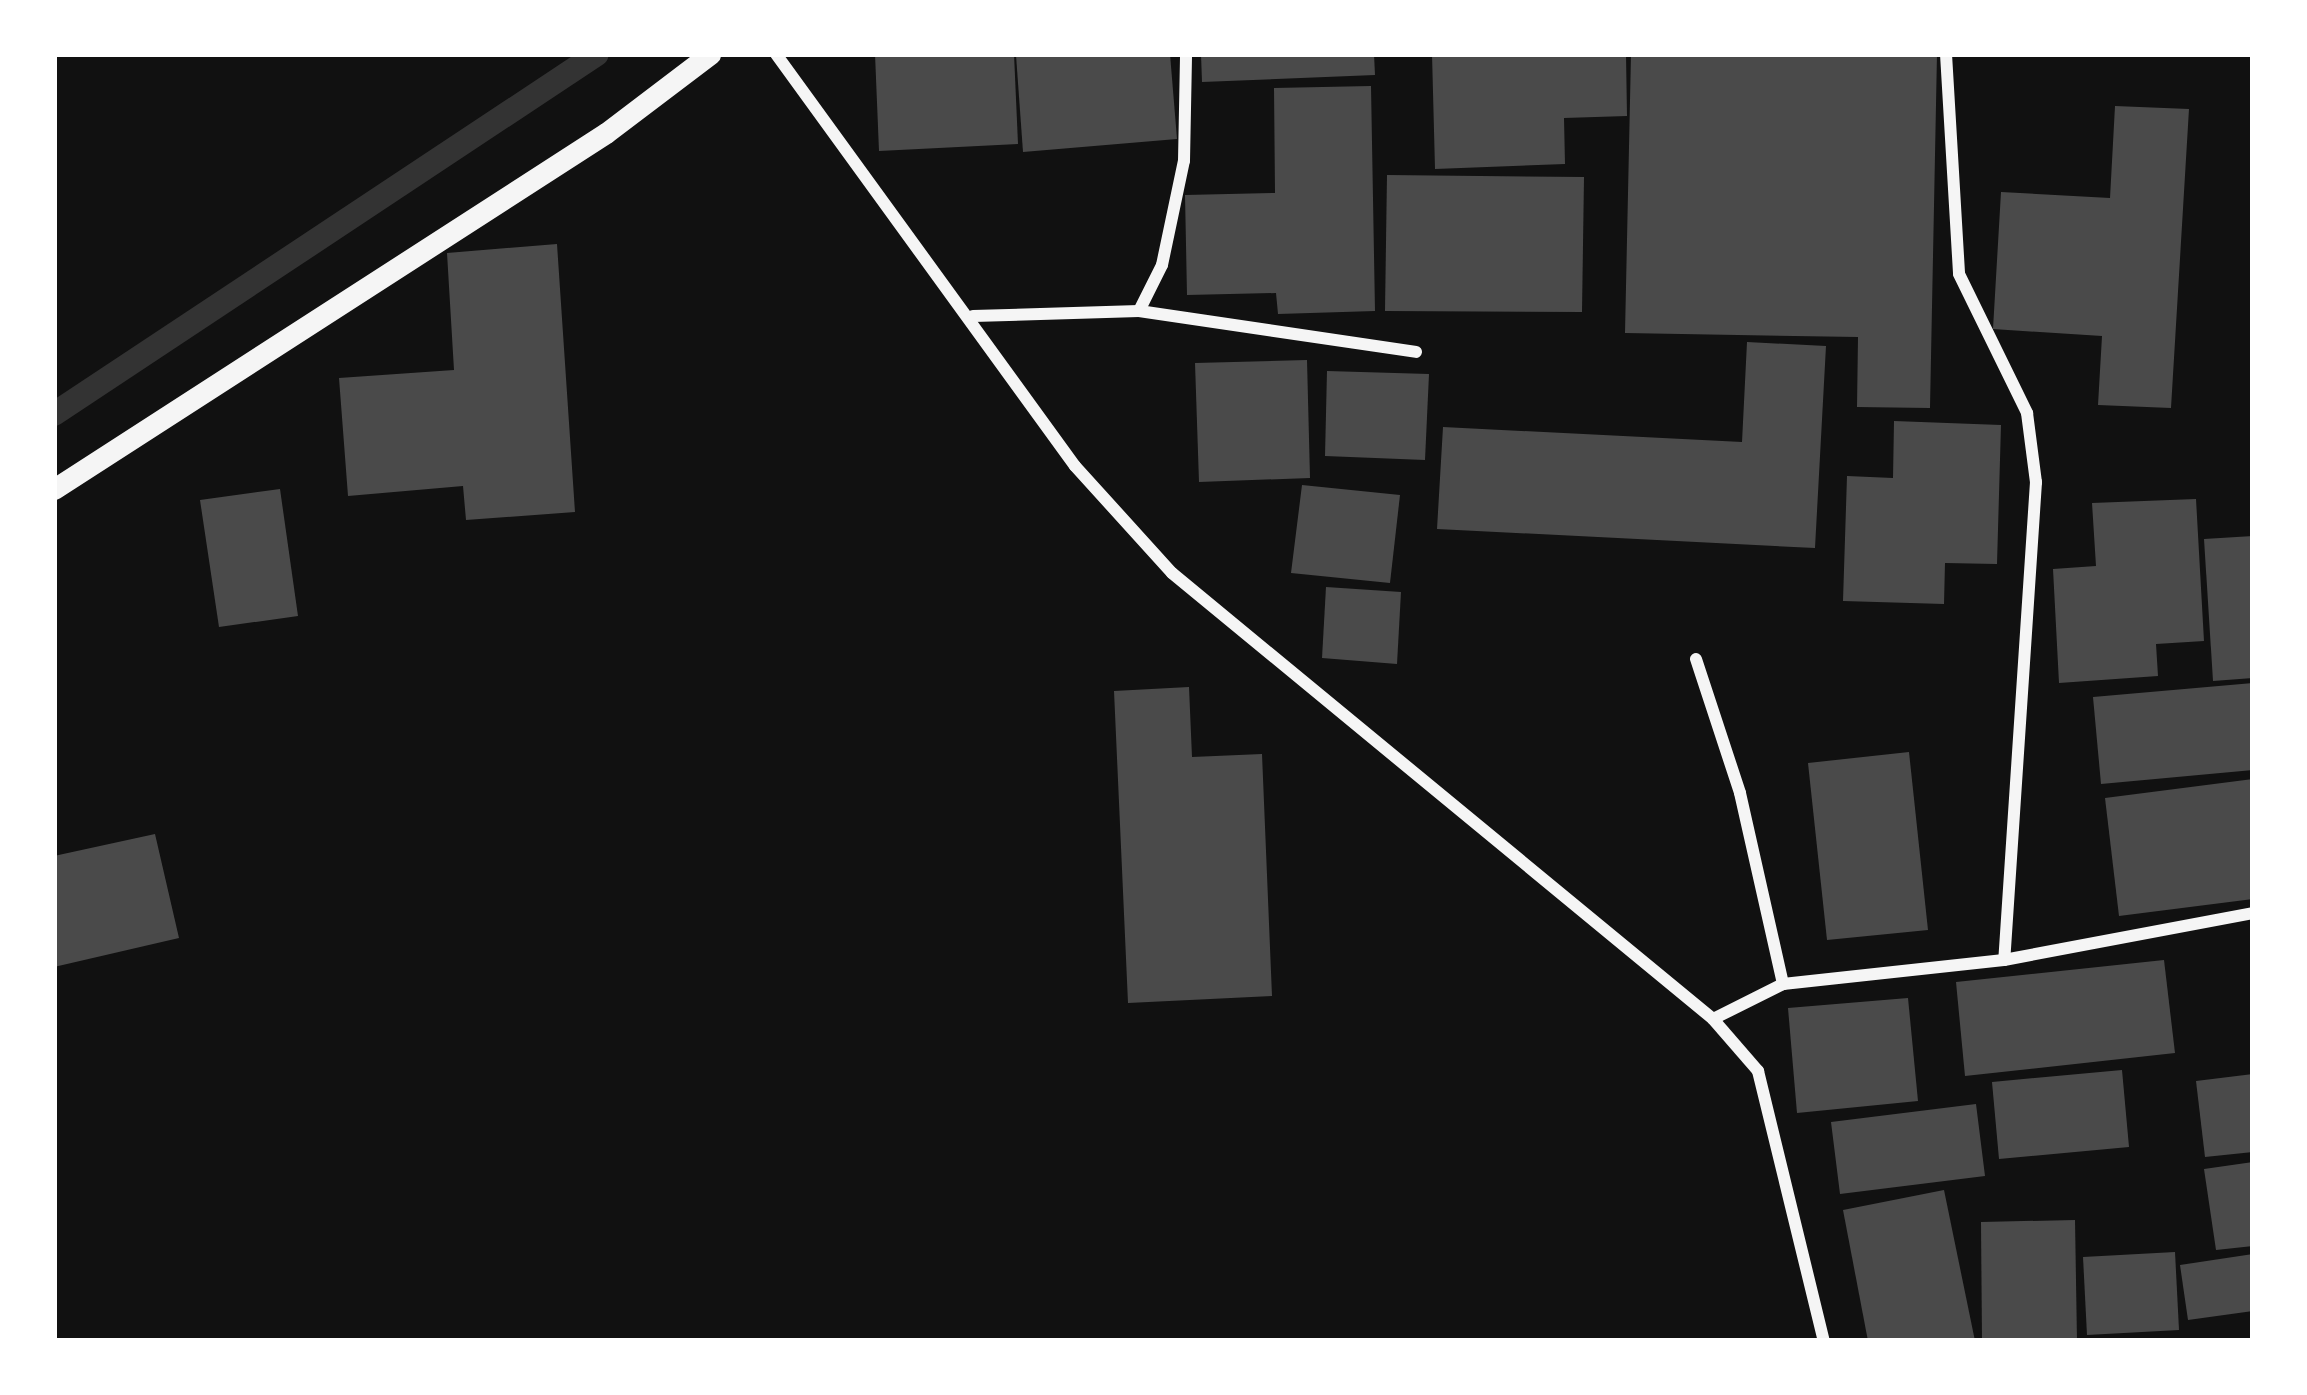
<!DOCTYPE html>
<style>
body{margin:0}
#map{position:relative;width:2307px;height:1395px;overflow:hidden;background:#111;font-family:Rubik,sans-serif}
div>[style]{position:absolute}
.stream>*{height:24px;margin:-12px;padding:0 12px;transform-origin:12px;border-radius:12px;background:#333}
.building>*{inset:0;background:#4a4a4a}
.minor>*{height:12px;margin:-6px;padding:0 6px;transform-origin:6px;border-radius:6px;background:#f5f5f5}
.tertiary>*{height:21px;margin:-10.5px;padding:0 10.5px;transform-origin:10.5px;border-radius:10.5px;background:#f5f5f5}
span{translate:-50% -50%;white-space:nowrap;text-align:center;line-height:1.15;-webkit-text-stroke:9px #fff;paint-order:stroke}
.frame{position:absolute;inset:0;border:57px solid #fff;pointer-events:none}
</style>
<div id="map">
<div class="stream">
<div style="left:54px;top:414px;width:651px;rotate:-33.54deg"></div>
</div>
<div class="building">
<div style="clip-path:polygon(875px 54px,1014px 54px,1018px 144px,879px 151px)"></div>
<div style="clip-path:polygon(1170px 54px,1177px 139px,1023px 152px,1016px 55px)"></div>
<div style="clip-path:polygon(1201px 54px,1374px 54px,1375px 75px,1202px 82px)"></div>
<div style="clip-path:polygon(1432px 54px,1626px 54px,1627px 116px,1564px 118px,1565px 164px,1435px 169px)"></div>
<div style="clip-path:polygon(1631px 54px,1937px 54px,1930px 408px,1857px 407px,1858px 337px,1625px 333px)"></div>
<div style="clip-path:polygon(1371px 86px,1375px 311px,1278px 314px,1276px 293px,1187px 295px,1185px 195px,1275px 193px,1274px 88px)"></div>
<div style="clip-path:polygon(2115px 106px,2189px 109px,2171px 408px,2098px 405px,2102px 336px,1993px 329px,2001px 192px,2110px 198px)"></div>
<div style="clip-path:polygon(1387px 175px,1584px 177px,1582px 312px,1385px 311px)"></div>
<div style="clip-path:polygon(557px 244px,575px 512px,466px 520px,463px 486px,348px 496px,339px 378px,454px 370px,447px 253px)"></div>
<div style="clip-path:polygon(1747px 342px,1826px 346px,1815px 548px,1437px 529px,1443px 427px,1742px 442px)"></div>
<div style="clip-path:polygon(1307px 360px,1310px 478px,1199px 482px,1195px 363px)"></div>
<div style="clip-path:polygon(1327px 371px,1429px 374px,1425px 460px,1325px 456px)"></div>
<div style="clip-path:polygon(1894px 421px,2001px 425px,1997px 564px,1945px 563px,1944px 604px,1843px 601px,1847px 476px,1893px 478px)"></div>
<div style="clip-path:polygon(1302px 485px,1400px 495px,1390px 583px,1291px 573px)"></div>
<div style="clip-path:polygon(280px 489px,298px 616px,219px 627px,200px 500px)"></div>
<div style="clip-path:polygon(2196px 499px,2204px 641px,2156px 644px,2158px 676px,2059px 683px,2053px 569px,2096px 566px,2092px 503px)"></div>
<div style="clip-path:polygon(2253px 536px,2253px 678px,2213px 681px,2204px 539px)"></div>
<div style="clip-path:polygon(1326px 587px,1401px 592px,1397px 664px,1322px 658px)"></div>
<div style="clip-path:polygon(2253px 683px,2253px 770px,2101px 784px,2093px 697px)"></div>
<div style="clip-path:polygon(1189px 687px,1192px 757px,1262px 754px,1272px 996px,1128px 1003px,1114px 691px)"></div>
<div style="clip-path:polygon(1909px 752px,1928px 930px,1827px 940px,1808px 763px)"></div>
<div style="clip-path:polygon(2253px 779px,2253px 899px,2119px 916px,2105px 798px)"></div>
<div style="clip-path:polygon(155px 834px,179px 938px,54px 967px,54px 856px)"></div>
<div style="clip-path:polygon(2164px 960px,2175px 1053px,1965px 1076px,1956px 982px)"></div>
<div style="clip-path:polygon(1908px 998px,1918px 1101px,1797px 1113px,1788px 1008px)"></div>
<div style="clip-path:polygon(2122px 1070px,2129px 1147px,1999px 1159px,1992px 1082px)"></div>
<div style="clip-path:polygon(2253px 1074px,2253px 1152px,2205px 1157px,2196px 1081px)"></div>
<div style="clip-path:polygon(1976px 1104px,1985px 1176px,1840px 1194px,1831px 1122px)"></div>
<div style="clip-path:polygon(2253px 1162px,2253px 1246px,2216px 1250px,2204px 1169px)"></div>
<div style="clip-path:polygon(1944px 1190px,1975px 1341px,1868px 1341px,1843px 1210px)"></div>
<div style="clip-path:polygon(2075px 1220px,2077px 1341px,1982px 1341px,1981px 1222px)"></div>
<div style="clip-path:polygon(2175px 1252px,2179px 1330px,2087px 1335px,2083px 1257px)"></div>
<div style="clip-path:polygon(2253px 1254px,2253px 1311px,2188px 1320px,2180px 1265px)"></div>
</div>
<div class="minor">
<div style="left:776px;top:54px;width:509px;rotate:54.03deg"></div>
<div style="left:1075px;top:466px;width:144px;rotate:47.8deg"></div>
<div style="left:1172px;top:573px;width:701px;rotate:39.5deg"></div>
<div style="left:1713px;top:1019px;width:69px;rotate:49.1deg"></div>
<div style="left:1758px;top:1071px;width:278px;rotate:76.3deg"></div>
<div style="left:1946px;top:54px;width:220px;rotate:86.6deg"></div>
<div style="left:1959px;top:274px;width:155px;rotate:63.9deg"></div>
<div style="left:2027px;top:413px;width:70px;rotate:82.6deg"></div>
<div style="left:2036px;top:482px;width:479px;rotate:93.8deg"></div>
<div style="left:1139px;top:311px;width:51px;rotate:-63.4deg"></div>
<div style="left:1162px;top:265px;width:106px;rotate:-78.1deg"></div>
<div style="left:1184px;top:161px;width:107px;rotate:-88.9deg"></div>
<div style="left:973px;top:316px;width:166px;rotate:-1.7deg"></div>
<div style="left:1139px;top:311px;width:280px;rotate:8.4deg"></div>
<div style="left:1696px;top:659px;width:141px;rotate:71.8deg"></div>
<div style="left:1740px;top:793px;width:196px;rotate:77.3deg"></div>
<div style="left:1713px;top:1019px;width:78px;rotate:-26.6deg"></div>
<div style="left:1783px;top:984px;width:222px;rotate:-6.2deg"></div>
<div style="left:2004px;top:960px;width:253px;rotate:-10.7deg"></div>
</div>
<div class="tertiary">
<div style="left:54px;top:489px;width:657px;rotate:-32.82deg"></div>
<div style="left:606px;top:133px;width:131px;rotate:-37.2deg"></div>
</div>
<div class="frame"></div>
</div>
